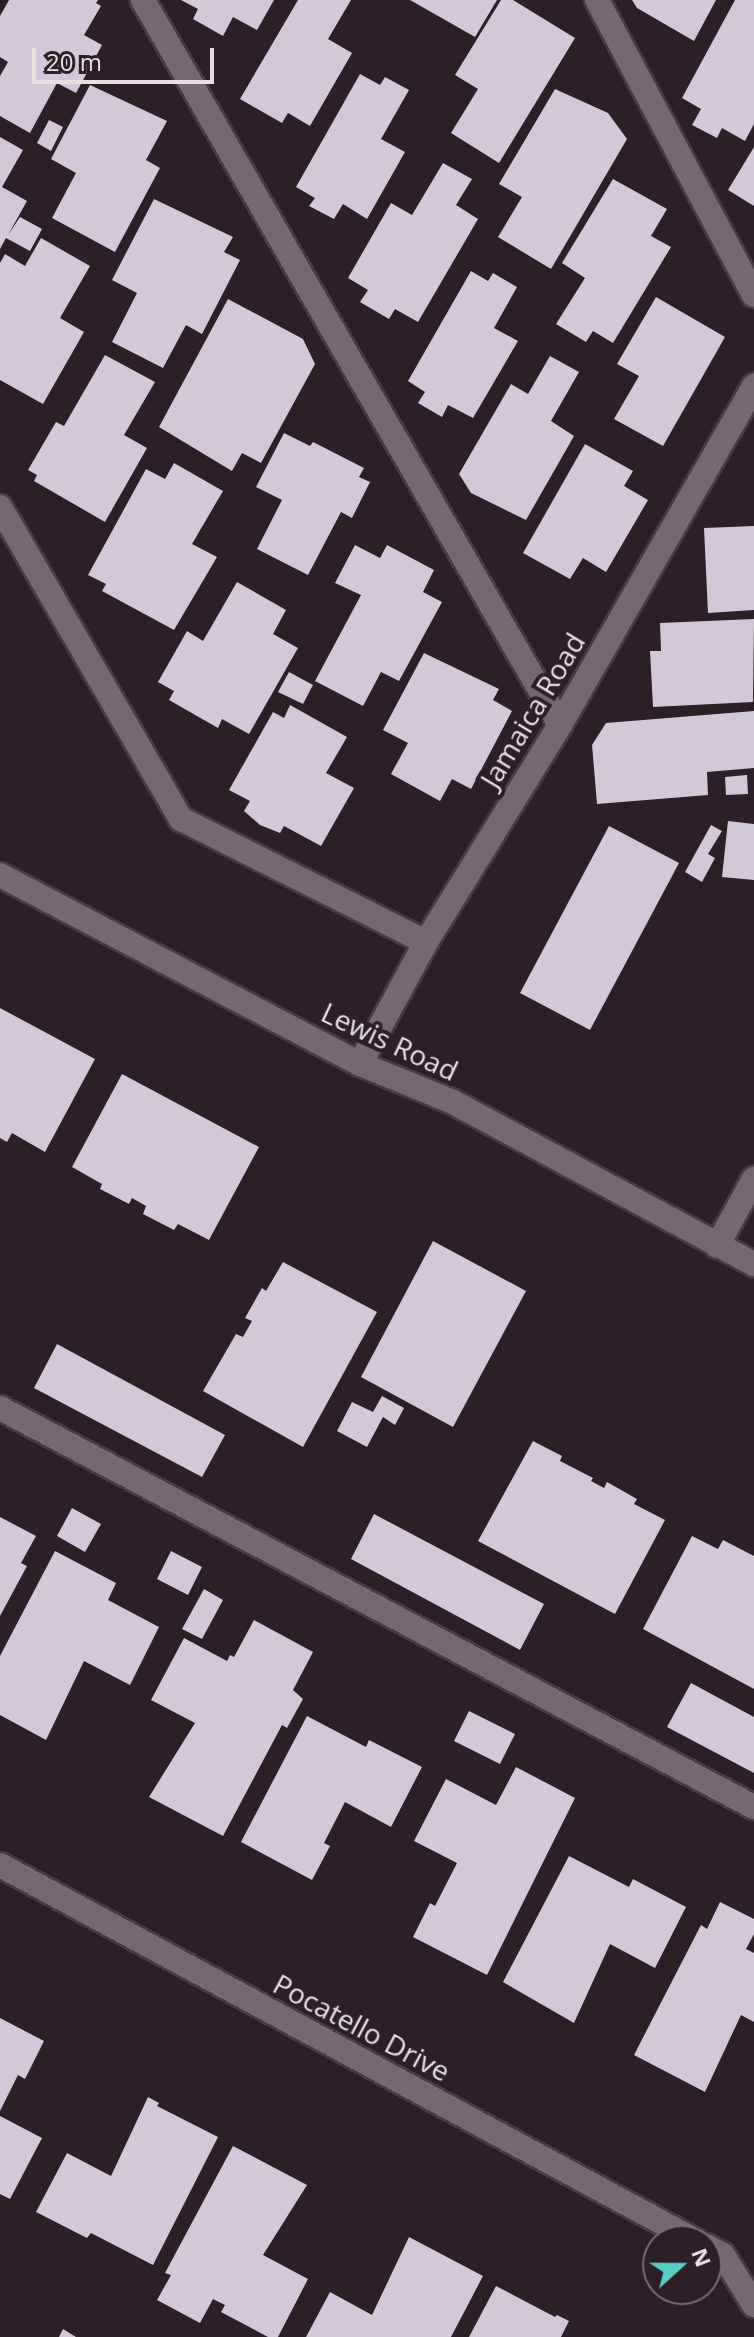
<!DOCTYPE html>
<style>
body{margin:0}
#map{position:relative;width:754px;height:2337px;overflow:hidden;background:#2d1e27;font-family:"Open Sans",sans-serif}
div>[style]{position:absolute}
.building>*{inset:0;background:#d3c8da}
.roads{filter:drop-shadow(2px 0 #483b43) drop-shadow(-2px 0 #483b43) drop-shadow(0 2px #483b43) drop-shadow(0 -2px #483b43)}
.service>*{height:24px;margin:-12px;padding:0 12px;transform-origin:12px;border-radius:12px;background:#786670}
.minor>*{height:24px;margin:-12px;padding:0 12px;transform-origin:12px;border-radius:12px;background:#786670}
.tertiary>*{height:24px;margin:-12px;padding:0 12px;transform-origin:12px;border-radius:12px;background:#786670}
span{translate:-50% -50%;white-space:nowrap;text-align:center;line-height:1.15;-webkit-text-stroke:8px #2d1e27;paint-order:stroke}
.street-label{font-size:28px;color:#e9dee4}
.north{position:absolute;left:642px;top:2225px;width:80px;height:80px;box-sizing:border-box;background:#2d1e27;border:2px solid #786b73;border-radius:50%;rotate:69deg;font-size:22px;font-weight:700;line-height:32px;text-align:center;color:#e9dee4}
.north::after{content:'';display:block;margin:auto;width:28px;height:36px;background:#55cec5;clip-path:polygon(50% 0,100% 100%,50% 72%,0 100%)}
.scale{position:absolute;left:32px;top:48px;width:182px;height:36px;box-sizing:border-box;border:4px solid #e9dee4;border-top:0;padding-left:10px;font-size:24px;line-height:28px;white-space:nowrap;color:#e9dee4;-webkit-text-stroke:6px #2d1e27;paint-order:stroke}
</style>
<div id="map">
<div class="building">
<div style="clip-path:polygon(9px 0,98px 0,96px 3px,101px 6px,84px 35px,102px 45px,76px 93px,57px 83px,30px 133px,0 116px,0 76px,8px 62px,0 57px,0 16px)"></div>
<div style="clip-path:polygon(181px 0,274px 0,257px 30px,233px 17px,223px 36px,193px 19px,198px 9px)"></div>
<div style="clip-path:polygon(298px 0,351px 0,328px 39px,352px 53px,310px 126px,288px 113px,282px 123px,240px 99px)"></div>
<div style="clip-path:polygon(410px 0,497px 0,475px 37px)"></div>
<div style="clip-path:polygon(501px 0,513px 0,575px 38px,499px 163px,451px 133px,478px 89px,455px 75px)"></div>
<div style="clip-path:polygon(632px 0,716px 0,694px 41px,637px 8px)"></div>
<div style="clip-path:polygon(735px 0,754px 0,754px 124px,745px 141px,722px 128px,717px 138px,692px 125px,701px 109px,682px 98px)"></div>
<div style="clip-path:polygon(360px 74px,380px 85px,385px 77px,409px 90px,381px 139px,405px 152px,367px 219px,343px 204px,334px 219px,309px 206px,315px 198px,296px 187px)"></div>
<div style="clip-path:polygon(90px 85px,167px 121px,146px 160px,160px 168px,115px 252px,52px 218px,76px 173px,51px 159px)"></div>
<div style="clip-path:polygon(555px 89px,608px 113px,627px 139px,551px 269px,498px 237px,522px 197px,499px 184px)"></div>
<div style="clip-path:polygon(49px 120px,63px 127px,51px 151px,37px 143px)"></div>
<div style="clip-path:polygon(0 137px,23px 150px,2px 187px,27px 201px,8px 235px,20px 217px,42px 229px,30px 251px,6px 238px,0 249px)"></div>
<div style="clip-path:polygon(754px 147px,754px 206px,728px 190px)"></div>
<div style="clip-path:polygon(443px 163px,472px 179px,456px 205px,478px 219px,418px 322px,395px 309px,389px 319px,360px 302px,368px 290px,348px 278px,391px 203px,412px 215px)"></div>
<div style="clip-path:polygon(613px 179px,667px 209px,651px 236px,671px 247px,613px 343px,593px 331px,586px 342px,556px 324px,585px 278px,562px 263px)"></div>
<div style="clip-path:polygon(154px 199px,233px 237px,224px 252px,240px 260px,202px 334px,186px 325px,163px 368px,112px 342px,137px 293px,112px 280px)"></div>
<div style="clip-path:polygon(41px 238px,90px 266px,60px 318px,84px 332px,43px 404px,0 380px,0 263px,5px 254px,25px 266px)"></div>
<div style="clip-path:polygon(471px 271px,488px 281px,493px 273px,517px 287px,494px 328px,518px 341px,473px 418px,448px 405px,442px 417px,418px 403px,425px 392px,408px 381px)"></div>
<div style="clip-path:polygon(656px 297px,725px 337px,663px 446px,614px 419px,639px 376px,617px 364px)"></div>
<div style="clip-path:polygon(228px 299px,303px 339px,315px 364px,261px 463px,242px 453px,232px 471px,159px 427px)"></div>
<div style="clip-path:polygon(105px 355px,155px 382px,124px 435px,147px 448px,105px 522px,34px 481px,37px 475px,28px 470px,56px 422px,64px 426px)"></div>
<div style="clip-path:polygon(550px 356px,579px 372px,551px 421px,574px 436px,526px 520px,471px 493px,459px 474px,511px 384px,528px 394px)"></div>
<div style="clip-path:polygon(284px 433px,310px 446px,313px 442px,364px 468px,359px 477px,370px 482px,352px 518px,341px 512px,308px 575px,257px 549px,282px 500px,256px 487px)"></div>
<div style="clip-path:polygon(585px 444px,633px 471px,624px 486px,648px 500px,606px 572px,583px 558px,570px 579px,523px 553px)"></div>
<div style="clip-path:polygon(174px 463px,223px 491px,192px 544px,217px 557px,174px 630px,102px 591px,106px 584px,88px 575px,146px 469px,165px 479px)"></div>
<div style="clip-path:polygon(754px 526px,754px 610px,708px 613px,704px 528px)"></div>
<div style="clip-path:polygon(355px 545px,380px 558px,387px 545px,434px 570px,423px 592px,442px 602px,399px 681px,381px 672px,363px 706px,315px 681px,361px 595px,335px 583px)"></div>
<div style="clip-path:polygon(237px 582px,286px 610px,273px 634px,298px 648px,249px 734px,222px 719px,218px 728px,169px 700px,174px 691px,158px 682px,187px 631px,203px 641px)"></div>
<div style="clip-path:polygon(754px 619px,753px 702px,653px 707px,650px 651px,661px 651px,660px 623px)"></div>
<div style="clip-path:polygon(424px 653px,499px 689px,493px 700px,512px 711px,471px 789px,452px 779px,440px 801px,391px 774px,408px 743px,383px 730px)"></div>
<div style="clip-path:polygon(289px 672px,313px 685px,303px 704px,278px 692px)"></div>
<div style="clip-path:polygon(290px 705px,347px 737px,326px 773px,354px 788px,321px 846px,284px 826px,280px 833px,260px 825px,244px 811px,250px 801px,229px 790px,273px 712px,284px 718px)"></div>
<div style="clip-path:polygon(754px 711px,754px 768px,707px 772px,708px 795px,597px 804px,592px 745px,606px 723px)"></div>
<div style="clip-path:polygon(747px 775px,748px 794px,726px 795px,725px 777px)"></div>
<div style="clip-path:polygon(728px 821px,754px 824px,754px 880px,722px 877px)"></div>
<div style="clip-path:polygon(711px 825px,722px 831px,708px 854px,715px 858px,702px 882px,685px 872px)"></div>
<div style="clip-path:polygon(609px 826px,679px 863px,590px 1030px,520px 993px)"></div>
<div style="clip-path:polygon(0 1008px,95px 1059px,45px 1152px,12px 1133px,7px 1142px,0 1138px)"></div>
<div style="clip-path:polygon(122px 1074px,259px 1147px,209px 1240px,178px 1224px,174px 1230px,143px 1214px,146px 1206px,132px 1198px,129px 1204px,100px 1189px,102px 1184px,72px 1167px)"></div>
<div style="clip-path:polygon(433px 1241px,526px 1291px,453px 1427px,361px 1377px)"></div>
<div style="clip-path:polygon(283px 1262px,377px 1312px,303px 1447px,203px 1391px,236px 1334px,243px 1337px,252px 1321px,245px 1318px,262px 1288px,266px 1291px)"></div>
<div style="clip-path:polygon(57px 1344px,225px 1435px,202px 1477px,34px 1388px)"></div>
<div style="clip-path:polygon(382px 1396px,404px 1408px,395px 1425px,383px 1417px,367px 1447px,337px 1431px,352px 1402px,373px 1412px)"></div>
<div style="clip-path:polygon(533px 1441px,562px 1456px,560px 1461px,593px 1478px,591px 1481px,604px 1488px,607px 1482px,637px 1499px,634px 1504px,665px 1520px,615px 1614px,478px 1541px)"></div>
<div style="clip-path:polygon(72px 1508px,101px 1524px,85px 1552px,57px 1536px)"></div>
<div style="clip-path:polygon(374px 1514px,544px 1604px,520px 1650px,351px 1559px)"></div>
<div style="clip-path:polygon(0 1517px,36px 1536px,21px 1563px,27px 1566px,0 1616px)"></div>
<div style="clip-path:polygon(692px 1536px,718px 1549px,723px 1540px,754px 1556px,754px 1689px,643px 1629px)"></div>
<div style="clip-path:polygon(55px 1551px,116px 1583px,108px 1600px,159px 1627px,130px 1685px,84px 1661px,46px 1740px,0 1715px,0 1656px)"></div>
<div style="clip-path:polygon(171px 1551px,202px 1567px,188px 1595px,157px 1579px)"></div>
<div style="clip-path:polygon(204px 1589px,223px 1600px,202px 1639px,182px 1629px)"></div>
<div style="clip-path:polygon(254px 1620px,313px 1652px,293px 1690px,303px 1699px,287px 1728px,282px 1725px,223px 1836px,149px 1797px,195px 1723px,151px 1700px,184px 1638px,227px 1661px,230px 1655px,234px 1657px)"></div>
<div style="clip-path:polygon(691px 1683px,754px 1717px,754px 1773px,667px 1727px)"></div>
<div style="clip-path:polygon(469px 1711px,515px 1734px,500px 1764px,454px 1741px)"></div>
<div style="clip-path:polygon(307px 1716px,366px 1747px,369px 1740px,422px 1767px,391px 1827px,345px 1802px,324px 1843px,330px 1846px,312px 1880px,241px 1842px)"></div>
<div style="clip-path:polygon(516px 1767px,575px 1798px,487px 1975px,413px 1937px,430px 1903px,435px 1906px,457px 1863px,414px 1841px,446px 1779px,496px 1805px)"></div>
<div style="clip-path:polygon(569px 1856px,629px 1887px,633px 1879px,686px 1907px,655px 1968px,610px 1944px,574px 2023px,503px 1982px)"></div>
<div style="clip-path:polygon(720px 1902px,754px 1919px,754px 1934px,746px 1949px,754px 1953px,754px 2022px,741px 2015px,705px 2092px,634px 2055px,701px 1925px,707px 1929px)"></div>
<div style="clip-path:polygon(0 2018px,44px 2041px,25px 2079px,18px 2075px,0 2111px)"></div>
<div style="clip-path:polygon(148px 2097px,159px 2103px,157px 2106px,218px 2137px,153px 2265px,91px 2233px,87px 2238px,36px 2212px,67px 2153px,111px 2176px)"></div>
<div style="clip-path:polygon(0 2116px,42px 2138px,10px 2199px,0 2194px)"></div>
<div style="clip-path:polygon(233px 2146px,307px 2185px,263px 2255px,308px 2279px,278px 2337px,268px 2337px,221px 2312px,225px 2305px,213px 2299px,200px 2323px,157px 2300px,171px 2275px,165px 2273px)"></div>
<div style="clip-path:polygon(409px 2237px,483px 2276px,451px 2337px,306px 2337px,330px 2292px,372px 2315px)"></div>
<div style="clip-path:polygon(496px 2286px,555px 2317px,557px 2315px,569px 2321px,561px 2337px,469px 2337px)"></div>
<div style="clip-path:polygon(63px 2329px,76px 2337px,59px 2337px)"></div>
</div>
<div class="roads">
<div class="service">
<div style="left:143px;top:0;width:836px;rotate:60.09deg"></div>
<div style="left:597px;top:0;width:334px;rotate:62deg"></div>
<div style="left:0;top:507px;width:361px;rotate:59.9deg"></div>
<div style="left:181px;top:819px;width:274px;rotate:26.7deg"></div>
<div style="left:360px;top:1064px;width:139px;rotate:-61.6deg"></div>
<div style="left:426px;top:942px;width:255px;rotate:-58.3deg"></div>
<div style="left:560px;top:725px;width:391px;rotate:-60.2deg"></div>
<div style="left:717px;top:1246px;width:77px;rotate:-61.1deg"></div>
<div style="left:0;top:1408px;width:853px;rotate:27.89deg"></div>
</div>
<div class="minor">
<div style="left:0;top:1865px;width:791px;rotate:28.38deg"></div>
<div style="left:706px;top:2246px;width:19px;rotate:28deg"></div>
<div style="left:723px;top:2255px;width:59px;rotate:58.2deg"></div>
</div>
<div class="tertiary">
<div style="left:0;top:875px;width:407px;rotate:27.7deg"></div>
<div style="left:360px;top:1064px;width:100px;rotate:22.2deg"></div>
<div style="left:453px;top:1102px;width:342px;rotate:28.3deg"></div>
</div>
</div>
<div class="street-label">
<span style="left:532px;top:710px;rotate:-59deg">Jamaica Road</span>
<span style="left:390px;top:1041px;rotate:25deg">Lewis Road</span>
<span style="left:362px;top:2027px;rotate:28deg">Pocatello Drive</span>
</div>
<div class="north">N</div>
<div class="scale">20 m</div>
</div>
